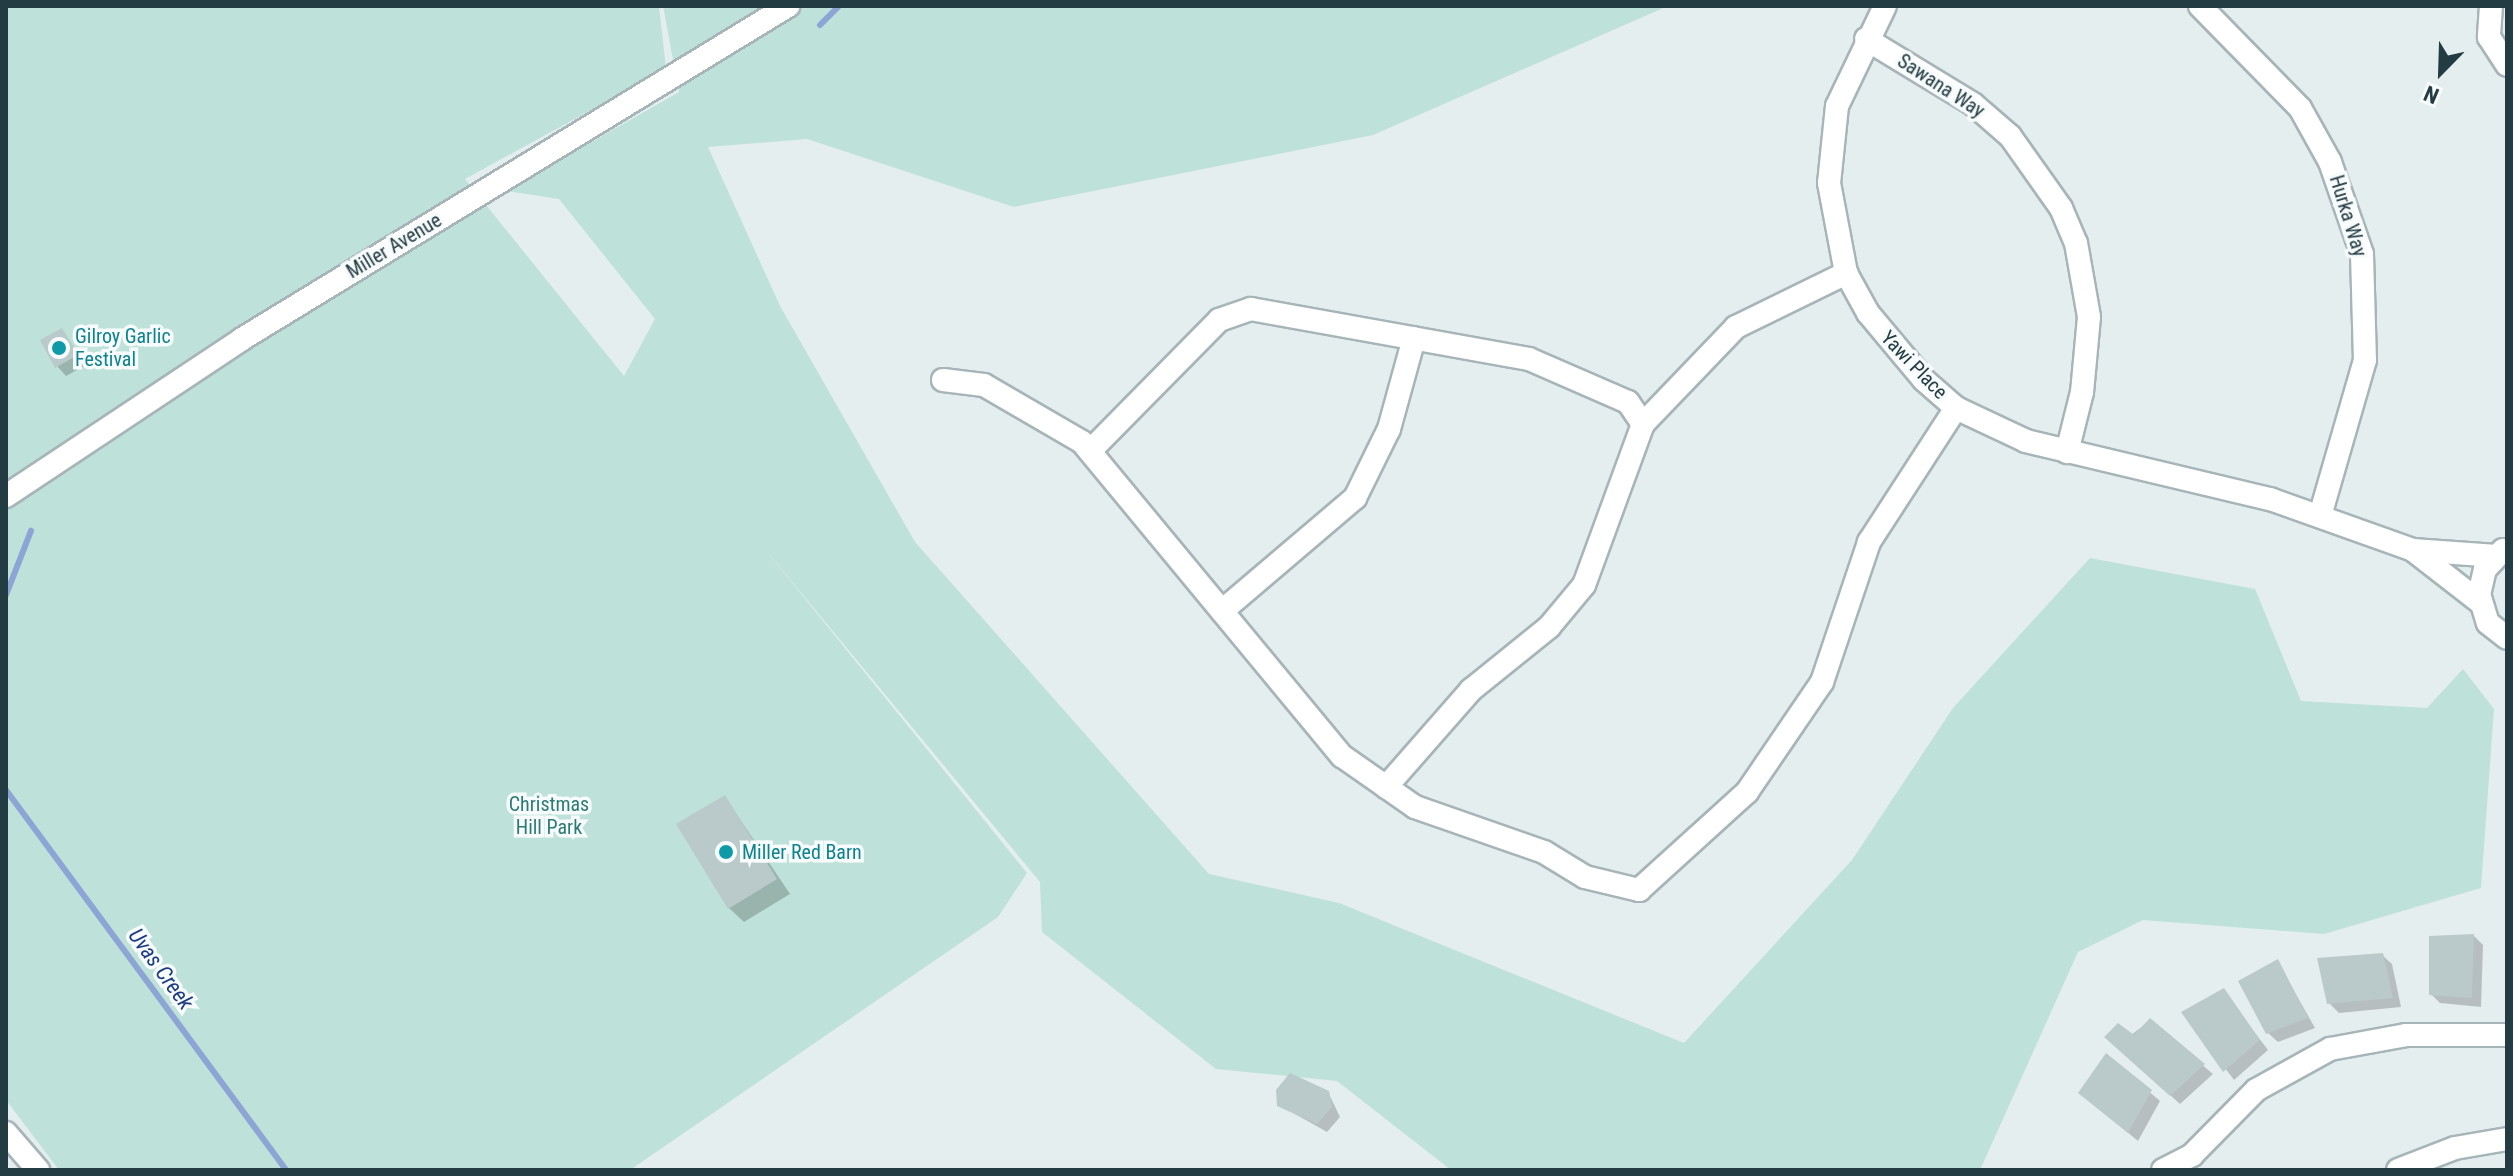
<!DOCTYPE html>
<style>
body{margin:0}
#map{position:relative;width:2513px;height:1176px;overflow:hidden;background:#e5eeef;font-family:"Roboto Condensed",sans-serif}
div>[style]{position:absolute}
.green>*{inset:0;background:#bee1d9}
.shadow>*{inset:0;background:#0003}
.stream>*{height:6px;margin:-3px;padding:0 3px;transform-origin:3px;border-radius:3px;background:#8ca5d5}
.building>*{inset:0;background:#bac9ca}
.roads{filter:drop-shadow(2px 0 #a7b5b8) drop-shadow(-2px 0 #a7b5b8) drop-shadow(0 2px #a7b5b8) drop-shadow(0 -2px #a7b5b8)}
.minor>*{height:22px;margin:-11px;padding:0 11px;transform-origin:11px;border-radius:11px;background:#fff}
.dots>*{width:22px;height:22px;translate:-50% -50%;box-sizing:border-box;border:4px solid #f7fbfb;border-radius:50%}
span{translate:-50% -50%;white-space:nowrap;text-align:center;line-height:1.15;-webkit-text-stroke:7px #f7fbfb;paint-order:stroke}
.street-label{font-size:20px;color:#233b42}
.culture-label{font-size:20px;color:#0d838f}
.left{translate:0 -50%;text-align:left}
.park-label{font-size:20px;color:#2b7b73}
.water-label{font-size:22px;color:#1a3b82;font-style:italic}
.frame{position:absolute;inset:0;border:8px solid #233b42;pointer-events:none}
.north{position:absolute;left:2401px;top:32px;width:80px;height:80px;-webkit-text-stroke:6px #f7fbfb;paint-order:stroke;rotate:203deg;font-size:22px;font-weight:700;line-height:32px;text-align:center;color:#233b42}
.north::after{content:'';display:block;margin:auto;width:28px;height:36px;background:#233b42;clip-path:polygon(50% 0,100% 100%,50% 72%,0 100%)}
</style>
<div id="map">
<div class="green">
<div style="clip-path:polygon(6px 6px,659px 6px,666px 69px,465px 179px,624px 376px,655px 319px,559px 199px,506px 191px,679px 92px,663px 6px,1668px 6px,1373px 135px,1014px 207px,807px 139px,708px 147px,780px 306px,915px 542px,1209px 874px,1339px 903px,1684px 1043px,1852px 860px,1953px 708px,2090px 558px,2255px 589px,2301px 701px,2427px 708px,2463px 669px,2494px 709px,2481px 888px,2324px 934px,2143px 920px,2078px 952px,1980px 1170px,1451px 1170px,1337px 1081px,1216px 1069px,1042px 932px,1040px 882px,760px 543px,1027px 873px,998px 917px,630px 1170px,59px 1170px,6px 1100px)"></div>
</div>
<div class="shadow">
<div style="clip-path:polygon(62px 330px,86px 365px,66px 376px,57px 366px)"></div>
<div style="clip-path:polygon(725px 797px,790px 894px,744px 922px,729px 908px)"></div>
<div style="clip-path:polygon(2474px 936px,2483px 945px,2481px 1007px,2440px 1003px,2431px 994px)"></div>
<div style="clip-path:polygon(2382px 955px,2392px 964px,2401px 1007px,2339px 1013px,2329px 1003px)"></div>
<div style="clip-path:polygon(2277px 961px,2315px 1028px,2278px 1042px,2268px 1033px)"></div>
<div style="clip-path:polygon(2223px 991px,2268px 1050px,2234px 1080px,2184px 1013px)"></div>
<div style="clip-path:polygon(2150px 1021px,2213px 1074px,2180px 1104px,2116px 1046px)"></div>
<div style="clip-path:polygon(2106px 1055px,2160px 1101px,2138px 1141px,2080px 1093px)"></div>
<div style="clip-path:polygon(1328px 1092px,1340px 1117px,1327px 1132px,1279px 1105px)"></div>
</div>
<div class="stream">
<div style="left:820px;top:25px;width:27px;rotate:-45deg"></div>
<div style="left:6px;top:595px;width:69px;rotate:-68.7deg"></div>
<div style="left:6px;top:790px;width:472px;rotate:53.6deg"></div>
</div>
<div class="building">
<div style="clip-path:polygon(62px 328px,78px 355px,55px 368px,40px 340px)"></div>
<div style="clip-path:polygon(725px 795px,777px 879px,728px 909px,676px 824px)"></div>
<div style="clip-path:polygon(2474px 934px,2472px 998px,2429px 995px,2429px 936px)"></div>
<div style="clip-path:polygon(2383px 953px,2393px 998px,2327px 1004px,2317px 958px)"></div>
<div style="clip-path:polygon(2278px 959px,2308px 1018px,2266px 1034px,2238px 981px)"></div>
<div style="clip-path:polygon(2224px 988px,2260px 1040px,2223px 1072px,2181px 1012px)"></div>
<div style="clip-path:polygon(2150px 1018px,2205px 1064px,2170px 1096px,2104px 1037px,2118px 1023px,2134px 1035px)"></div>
<div style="clip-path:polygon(2106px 1053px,2152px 1090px,2128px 1133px,2078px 1093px)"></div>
<div style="clip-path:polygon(1290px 1073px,1329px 1091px,1332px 1107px,1317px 1124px,1277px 1106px,1276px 1090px)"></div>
</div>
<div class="roads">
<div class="minor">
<div style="left:1885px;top:6px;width:111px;rotate:115.6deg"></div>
<div style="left:1837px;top:106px;width:77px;rotate:95.9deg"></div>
<div style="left:1829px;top:183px;width:92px;rotate:79.3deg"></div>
<div style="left:1846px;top:273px;width:46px;rotate:61.2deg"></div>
<div style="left:1868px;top:313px;width:87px;rotate:50.1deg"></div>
<div style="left:1924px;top:380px;width:43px;rotate:41.2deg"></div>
<div style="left:1956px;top:408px;width:77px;rotate:25.2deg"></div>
<div style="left:2026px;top:441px;width:251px;rotate:13.4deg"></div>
<div style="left:2270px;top:499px;width:152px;rotate:19.6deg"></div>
<div style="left:2413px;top:550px;width:84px;rotate:4.1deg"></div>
<div style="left:2200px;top:6px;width:143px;rotate:45.6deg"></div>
<div style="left:2300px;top:108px;width:62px;rotate:60.9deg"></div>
<div style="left:2330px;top:162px;width:97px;rotate:70.8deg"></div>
<div style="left:2362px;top:254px;width:106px;rotate:88.4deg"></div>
<div style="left:2365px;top:360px;width:162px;rotate:106.1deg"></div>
<div style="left:2491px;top:6px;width:31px;rotate:94deg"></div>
<div style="left:2489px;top:37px;width:33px;rotate:57deg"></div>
<div style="left:1866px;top:39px;width:125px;rotate:31.3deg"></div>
<div style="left:1973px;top:104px;width:49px;rotate:40.9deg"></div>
<div style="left:2010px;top:136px;width:88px;rotate:54.7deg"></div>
<div style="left:2061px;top:208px;width:38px;rotate:67deg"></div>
<div style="left:2076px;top:243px;width:75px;rotate:80deg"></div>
<div style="left:2089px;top:317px;width:75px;rotate:95.3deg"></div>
<div style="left:2082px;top:392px;width:62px;rotate:104deg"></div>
<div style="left:943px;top:380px;width:41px;rotate:7deg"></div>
<div style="left:984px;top:385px;width:113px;rotate:30.2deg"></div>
<div style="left:1082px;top:442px;width:408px;rotate:50.4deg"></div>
<div style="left:1342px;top:756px;width:89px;rotate:34.9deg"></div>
<div style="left:1415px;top:807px;width:137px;rotate:19.2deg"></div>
<div style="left:1544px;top:852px;width:48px;rotate:31.4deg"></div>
<div style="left:1585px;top:877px;width:56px;rotate:13.5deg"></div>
<div style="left:1639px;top:890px;width:146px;rotate:-42.2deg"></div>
<div style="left:1747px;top:792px;width:133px;rotate:-55.7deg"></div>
<div style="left:1822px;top:682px;width:148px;rotate:-71.4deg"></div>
<div style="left:1869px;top:542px;width:160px;rotate:-57deg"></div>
<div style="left:1643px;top:424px;width:134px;rotate:-46.2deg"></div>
<div style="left:1736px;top:327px;width:123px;rotate:-26.1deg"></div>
<div style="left:1090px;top:451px;width:184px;rotate:-45.4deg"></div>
<div style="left:1219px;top:320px;width:34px;rotate:-19deg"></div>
<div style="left:1251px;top:309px;width:282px;rotate:10.2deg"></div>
<div style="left:1529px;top:359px;width:108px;rotate:23.5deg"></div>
<div style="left:1628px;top:402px;width:27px;rotate:56deg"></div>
<div style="left:1643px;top:424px;width:171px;rotate:110.1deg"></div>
<div style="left:1584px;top:585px;width:55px;rotate:129.8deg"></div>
<div style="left:1549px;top:627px;width:100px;rotate:141.1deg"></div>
<div style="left:1471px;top:690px;width:129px;rotate:131.2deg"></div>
<div style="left:6px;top:496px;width:283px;rotate:-33.6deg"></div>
<div style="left:242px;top:339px;width:640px;rotate:-31.38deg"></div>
<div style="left:2413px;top:550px;width:86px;rotate:37.9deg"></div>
<div style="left:2503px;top:550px;width:26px;rotate:133deg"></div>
<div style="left:2485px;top:569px;width:26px;rotate:103deg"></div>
<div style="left:2479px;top:594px;width:30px;rotate:73deg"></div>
<div style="left:2488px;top:623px;width:24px;rotate:38deg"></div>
<div style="left:1222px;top:611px;width:175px;rotate:-40.4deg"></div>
<div style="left:1355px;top:498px;width:77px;rotate:-63.8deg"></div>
<div style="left:1389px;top:429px;width:94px;rotate:-74.6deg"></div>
<div style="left:6px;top:1133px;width:49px;rotate:49.1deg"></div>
<div style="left:2163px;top:1170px;width:33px;rotate:-27deg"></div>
<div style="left:2192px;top:1155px;width:91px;rotate:-45.4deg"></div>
<div style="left:2256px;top:1090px;width:85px;rotate:-29deg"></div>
<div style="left:2330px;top:1049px;width:77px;rotate:-10.4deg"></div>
<div style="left:2406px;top:1035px;width:101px"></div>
<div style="left:2398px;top:1170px;width:61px;rotate:-21.1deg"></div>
<div style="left:2455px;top:1148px;width:53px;rotate:-9.8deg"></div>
</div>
</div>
<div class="dots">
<div style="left:59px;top:348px;background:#0f9aa8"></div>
<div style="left:726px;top:852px;background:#0f9aa8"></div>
</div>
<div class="street-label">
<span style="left:1941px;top:86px;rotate:33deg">Sawana Way</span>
<span style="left:2348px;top:216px;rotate:73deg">Hurka Way</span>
<span style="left:394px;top:246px;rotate:-31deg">Miller Avenue</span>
<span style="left:1914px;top:365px;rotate:46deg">Yawi Place</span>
</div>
<div class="culture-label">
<span class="left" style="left:75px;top:348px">Gilroy Garlic<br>Festival</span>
<span class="left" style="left:742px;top:852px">Miller Red Barn</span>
</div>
<div class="park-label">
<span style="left:549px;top:816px">Christmas<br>Hill Park</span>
</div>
<div class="water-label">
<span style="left:161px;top:969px;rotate:54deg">Uvas Creek</span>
</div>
<div class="frame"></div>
<div class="north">N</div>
</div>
